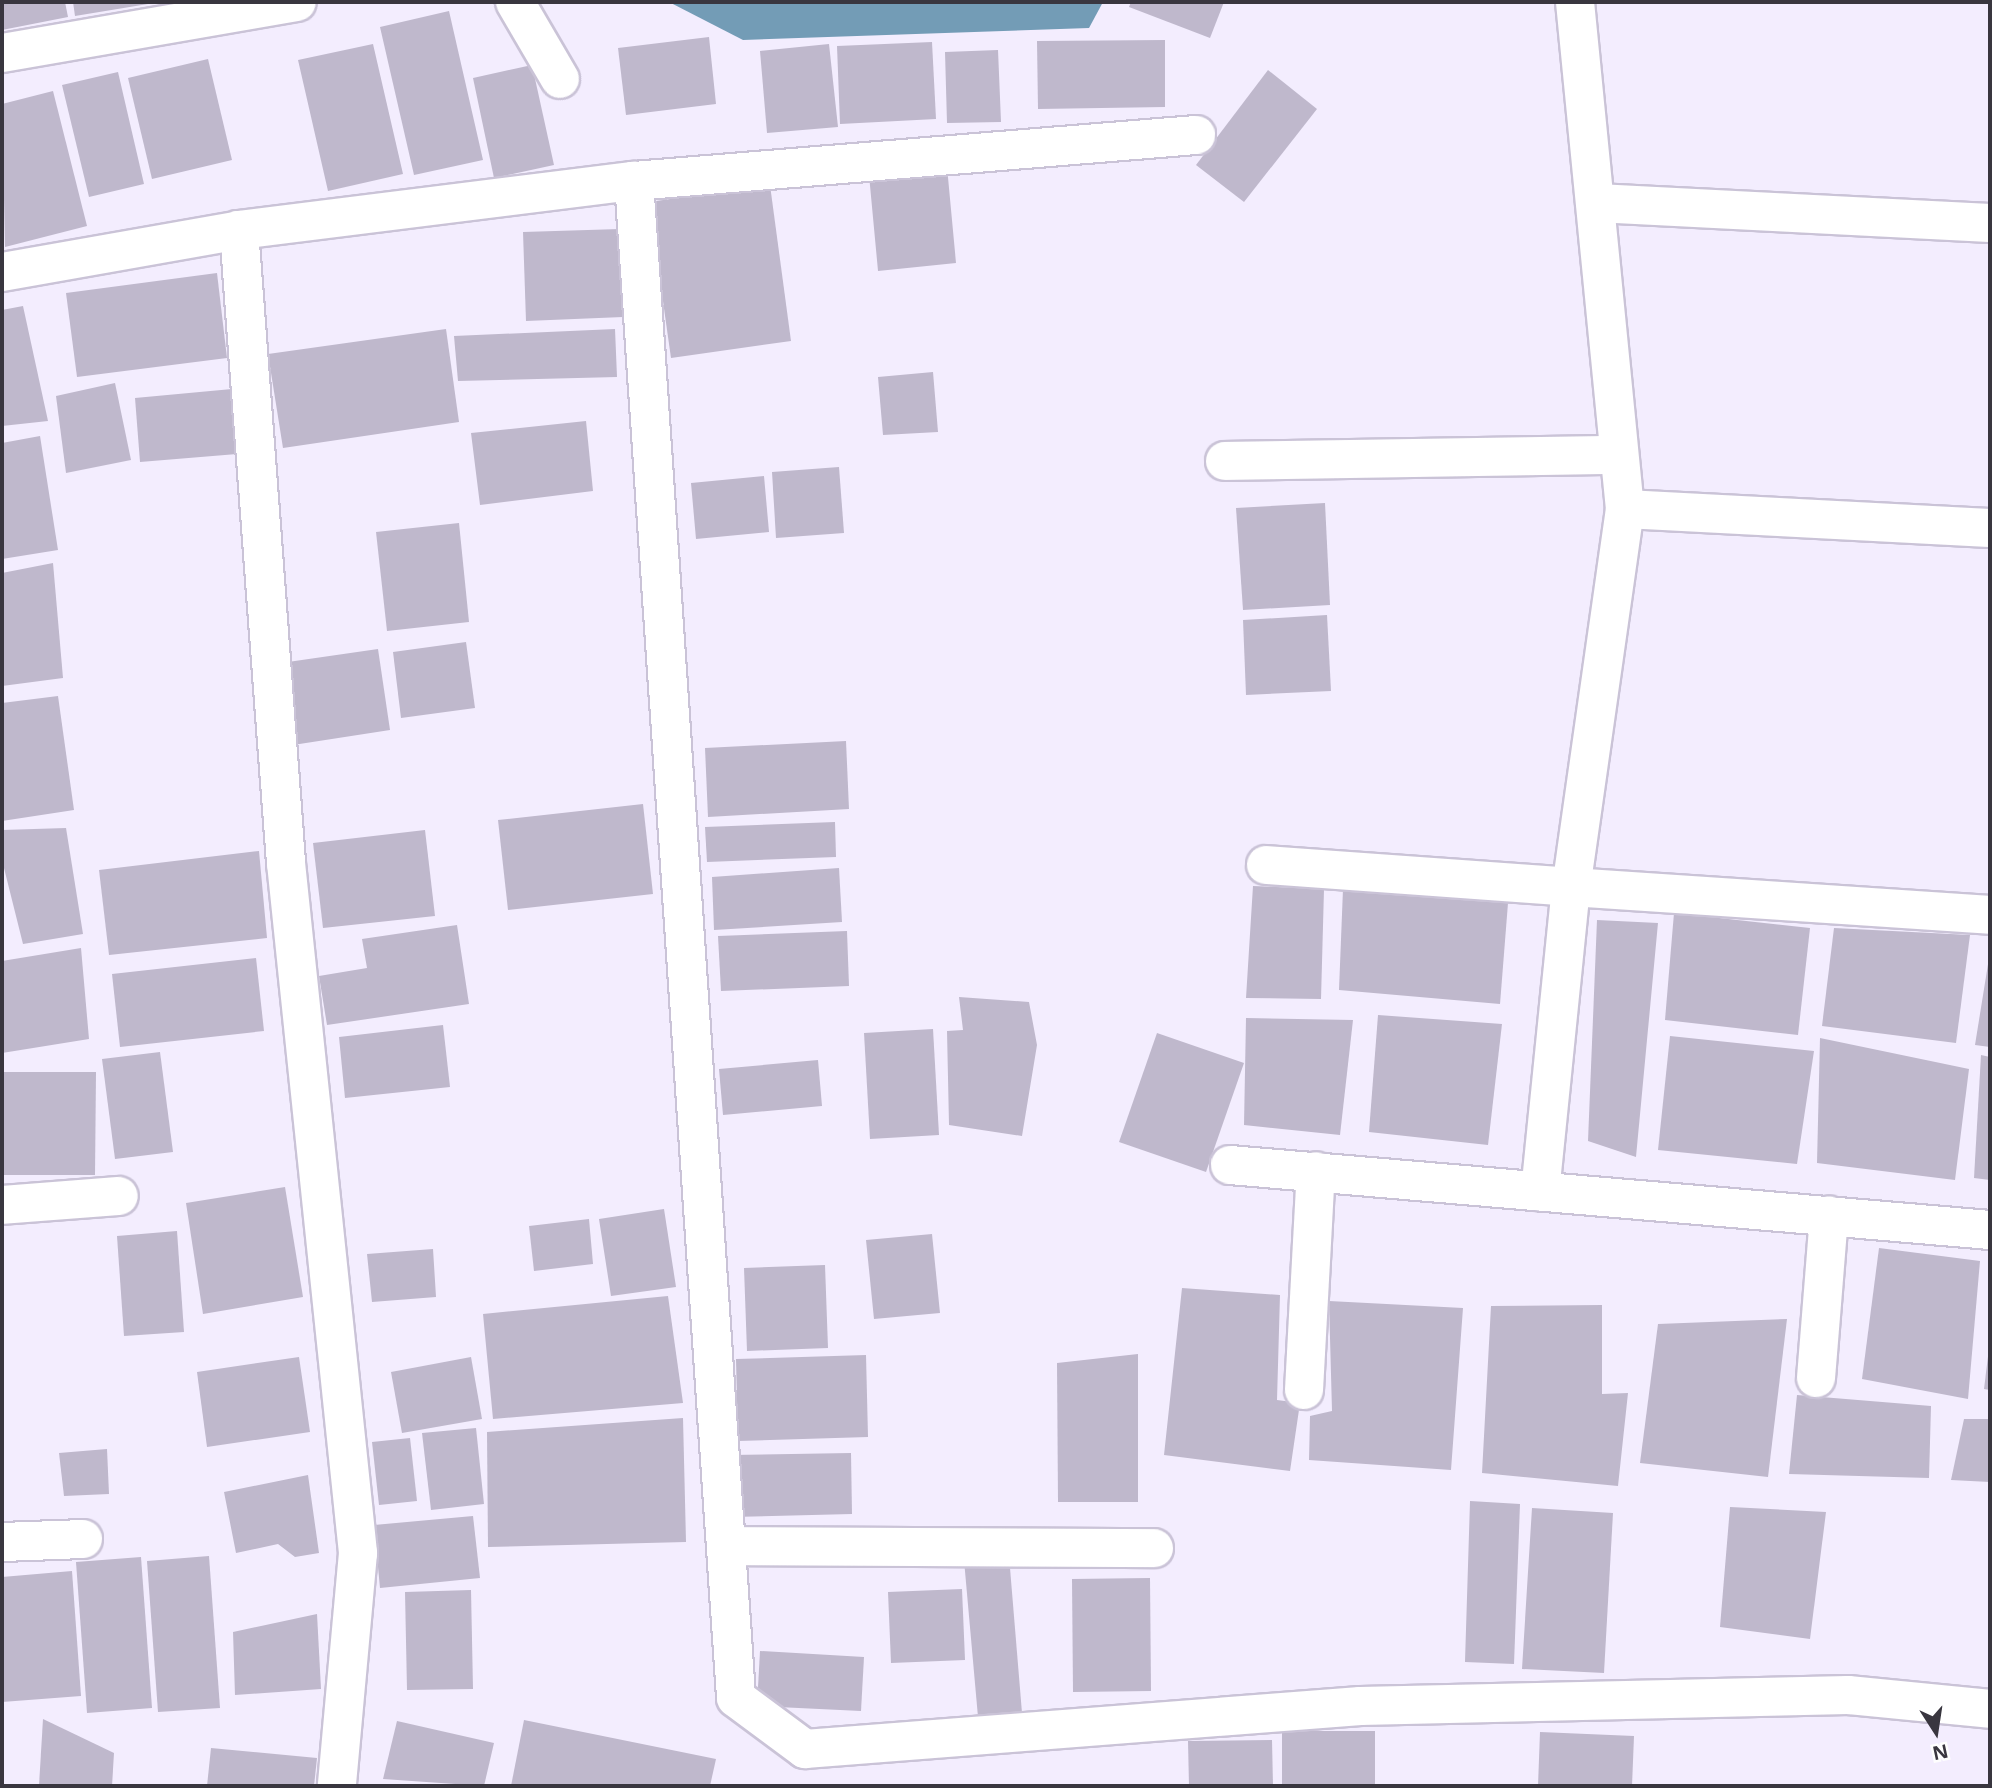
<!DOCTYPE html>
<style>
body{margin:0}
#map{position:relative;width:1992px;height:1788px;overflow:hidden;background:#f3edfe;font-family:"Open Sans",sans-serif}
div>[style]{position:absolute}
.water>*{inset:0;background:#739cb6}
.building>*{inset:0;background:#bfb8cc}
.roads{filter:drop-shadow(2px 0 #cac3d7) drop-shadow(-2px 0 #cac3d7) drop-shadow(0 2px #cac3d7) drop-shadow(0 -2px #cac3d7)}
.minor>*{height:38px;margin:-19px;padding:0 19px;transform-origin:19px;border-radius:19px;background:#fff}
span{translate:-50% -50%;white-space:nowrap;text-align:center;line-height:1.15;-webkit-text-stroke:6px #fefefe;paint-order:stroke}
.frame{position:absolute;inset:0;border:4px solid #39363f;pointer-events:none}
.north{position:absolute;left:1901px;top:1697px;width:70px;height:70px;-webkit-text-stroke:5px #fefefe;paint-order:stroke;rotate:168deg;font-size:19px;font-weight:700;line-height:28px;text-align:center;color:#39363f}
.north::after{content:'';display:block;margin:auto;width:24px;height:32px;background:#39363f;clip-path:polygon(50% 0,100% 100%,50% 72%,0 100%)}
</style>
<div id="map">
<div class="water">
<div style="clip-path:polygon(669px 2px,1103px 2px,1089px 28px,743px 40px)"></div>
</div>
<div class="building">
<div style="clip-path:polygon(2px 2px,65px 2px,68px 17px,2px 30px)"></div>
<div style="clip-path:polygon(73px 2px,153px 2px,154px 3px,75px 16px)"></div>
<div style="clip-path:polygon(1131px 2px,1224px 2px,1210px 38px,1129px 7px)"></div>
<div style="clip-path:polygon(449px 11px,483px 160px,414px 175px,380px 27px)"></div>
<div style="clip-path:polygon(709px 37px,716px 104px,626px 115px,618px 48px)"></div>
<div style="clip-path:polygon(1165px 40px,1165px 107px,1038px 109px,1037px 41px)"></div>
<div style="clip-path:polygon(932px 42px,936px 119px,840px 124px,837px 46px)"></div>
<div style="clip-path:polygon(373px 44px,403px 174px,328px 191px,298px 60px)"></div>
<div style="clip-path:polygon(829px 44px,838px 127px,767px 133px,760px 51px)"></div>
<div style="clip-path:polygon(998px 50px,1001px 122px,947px 123px,945px 52px)"></div>
<div style="clip-path:polygon(208px 59px,232px 160px,152px 179px,128px 78px)"></div>
<div style="clip-path:polygon(532px 65px,554px 165px,494px 178px,473px 78px)"></div>
<div style="clip-path:polygon(1268px 70px,1317px 109px,1244px 202px,1196px 165px)"></div>
<div style="clip-path:polygon(118px 72px,144px 184px,89px 197px,62px 85px)"></div>
<div style="clip-path:polygon(53px 91px,87px 226px,5px 247px,2px 104px)"></div>
<div style="clip-path:polygon(947px 167px,956px 263px,878px 271px,869px 175px)"></div>
<div style="clip-path:polygon(770px 185px,791px 341px,671px 358px,649px 202px)"></div>
<div style="clip-path:polygon(620px 229px,623px 317px,526px 321px,523px 232px)"></div>
<div style="clip-path:polygon(217px 273px,227px 358px,77px 377px,66px 293px)"></div>
<div style="clip-path:polygon(23px 306px,48px 421px,2px 426px,2px 310px)"></div>
<div style="clip-path:polygon(446px 329px,459px 422px,283px 448px,268px 354px)"></div>
<div style="clip-path:polygon(615px 329px,617px 377px,458px 381px,454px 336px)"></div>
<div style="clip-path:polygon(933px 372px,938px 432px,883px 435px,878px 377px)"></div>
<div style="clip-path:polygon(115px 383px,131px 460px,66px 473px,56px 396px)"></div>
<div style="clip-path:polygon(232px 389px,237px 454px,140px 462px,135px 398px)"></div>
<div style="clip-path:polygon(586px 421px,593px 491px,480px 505px,471px 433px)"></div>
<div style="clip-path:polygon(40px 436px,58px 550px,2px 559px,2px 443px)"></div>
<div style="clip-path:polygon(839px 467px,844px 533px,776px 538px,772px 472px)"></div>
<div style="clip-path:polygon(764px 476px,769px 532px,696px 539px,691px 483px)"></div>
<div style="clip-path:polygon(1325px 503px,1330px 605px,1243px 610px,1236px 508px)"></div>
<div style="clip-path:polygon(459px 523px,469px 622px,387px 631px,376px 532px)"></div>
<div style="clip-path:polygon(53px 563px,63px 678px,2px 686px,2px 573px)"></div>
<div style="clip-path:polygon(1327px 615px,1331px 691px,1246px 695px,1243px 620px)"></div>
<div style="clip-path:polygon(466px 642px,475px 708px,401px 718px,393px 652px)"></div>
<div style="clip-path:polygon(378px 649px,390px 730px,293px 745px,281px 663px)"></div>
<div style="clip-path:polygon(58px 696px,74px 810px,2px 821px,2px 703px)"></div>
<div style="clip-path:polygon(846px 741px,849px 809px,708px 817px,705px 748px)"></div>
<div style="clip-path:polygon(643px 804px,653px 894px,508px 910px,498px 820px)"></div>
<div style="clip-path:polygon(835px 822px,836px 857px,707px 862px,705px 827px)"></div>
<div style="clip-path:polygon(66px 828px,83px 934px,23px 944px,2px 860px,2px 830px)"></div>
<div style="clip-path:polygon(425px 830px,435px 916px,323px 928px,313px 843px)"></div>
<div style="clip-path:polygon(259px 851px,267px 938px,109px 955px,99px 870px)"></div>
<div style="clip-path:polygon(839px 868px,842px 922px,714px 930px,712px 877px)"></div>
<div style="clip-path:polygon(1253px 886px,1324px 889px,1321px 999px,1246px 998px)"></div>
<div style="clip-path:polygon(1343px 889px,1508px 903px,1500px 1004px,1339px 990px)"></div>
<div style="clip-path:polygon(1674px 913px,1810px 928px,1798px 1035px,1665px 1020px)"></div>
<div style="clip-path:polygon(1597px 920px,1658px 923px,1636px 1157px,1588px 1141px)"></div>
<div style="clip-path:polygon(457px 925px,469px 1004px,327px 1025px,319px 976px,367px 968px,362px 939px)"></div>
<div style="clip-path:polygon(1834px 928px,1970px 935px,1956px 1043px,1822px 1026px)"></div>
<div style="clip-path:polygon(847px 931px,849px 986px,721px 991px,718px 936px)"></div>
<div style="clip-path:polygon(81px 948px,89px 1039px,2px 1053px,2px 961px)"></div>
<div style="clip-path:polygon(256px 958px,264px 1031px,120px 1047px,112px 974px)"></div>
<div style="clip-path:polygon(1989px 958px,1990px 958px,1990px 1047px,1975px 1045px)"></div>
<div style="clip-path:polygon(959px 997px,1029px 1002px,1037px 1045px,1022px 1136px,949px 1125px,947px 1031px,963px 1030px)"></div>
<div style="clip-path:polygon(1378px 1015px,1502px 1024px,1488px 1145px,1369px 1132px)"></div>
<div style="clip-path:polygon(1246px 1018px,1353px 1020px,1340px 1135px,1244px 1125px)"></div>
<div style="clip-path:polygon(443px 1025px,450px 1087px,345px 1098px,339px 1037px)"></div>
<div style="clip-path:polygon(933px 1029px,939px 1135px,870px 1139px,864px 1033px)"></div>
<div style="clip-path:polygon(1157px 1033px,1244px 1063px,1206px 1172px,1119px 1142px)"></div>
<div style="clip-path:polygon(1670px 1036px,1814px 1051px,1797px 1164px,1658px 1150px)"></div>
<div style="clip-path:polygon(1820px 1038px,1969px 1069px,1955px 1180px,1817px 1163px)"></div>
<div style="clip-path:polygon(160px 1052px,173px 1152px,115px 1159px,102px 1059px)"></div>
<div style="clip-path:polygon(1981px 1055px,1990px 1057px,1990px 1180px,1974px 1178px)"></div>
<div style="clip-path:polygon(818px 1060px,822px 1106px,723px 1115px,719px 1069px)"></div>
<div style="clip-path:polygon(2px 1072px,96px 1072px,95px 1175px,2px 1175px)"></div>
<div style="clip-path:polygon(285px 1187px,303px 1297px,203px 1314px,186px 1203px)"></div>
<div style="clip-path:polygon(664px 1209px,676px 1287px,611px 1296px,599px 1219px)"></div>
<div style="clip-path:polygon(589px 1219px,593px 1264px,534px 1271px,529px 1226px)"></div>
<div style="clip-path:polygon(177px 1231px,184px 1332px,124px 1336px,117px 1236px)"></div>
<div style="clip-path:polygon(932px 1234px,940px 1313px,874px 1319px,866px 1240px)"></div>
<div style="clip-path:polygon(1879px 1248px,1980px 1261px,1968px 1399px,1862px 1379px)"></div>
<div style="clip-path:polygon(433px 1249px,436px 1297px,372px 1302px,367px 1254px)"></div>
<div style="clip-path:polygon(825px 1265px,828px 1348px,747px 1351px,744px 1268px)"></div>
<div style="clip-path:polygon(1182px 1288px,1280px 1295px,1277px 1400px,1300px 1403px,1290px 1471px,1164px 1455px)"></div>
<div style="clip-path:polygon(668px 1296px,683px 1403px,493px 1419px,483px 1314px)"></div>
<div style="clip-path:polygon(1329px 1301px,1463px 1308px,1451px 1470px,1309px 1460px,1310px 1416px,1332px 1411px)"></div>
<div style="clip-path:polygon(1602px 1305px,1602px 1394px,1628px 1393px,1618px 1486px,1482px 1473px,1491px 1306px)"></div>
<div style="clip-path:polygon(1787px 1319px,1768px 1477px,1640px 1463px,1658px 1324px)"></div>
<div style="clip-path:polygon(1990px 1340px,1990px 1390px,1984px 1389px)"></div>
<div style="clip-path:polygon(1138px 1354px,1138px 1502px,1058px 1502px,1057px 1363px)"></div>
<div style="clip-path:polygon(866px 1355px,868px 1437px,738px 1441px,736px 1359px)"></div>
<div style="clip-path:polygon(299px 1357px,310px 1432px,207px 1447px,197px 1372px)"></div>
<div style="clip-path:polygon(471px 1357px,482px 1419px,402px 1433px,391px 1372px)"></div>
<div style="clip-path:polygon(1797px 1395px,1931px 1406px,1929px 1478px,1789px 1474px)"></div>
<div style="clip-path:polygon(683px 1418px,686px 1542px,488px 1547px,487px 1432px)"></div>
<div style="clip-path:polygon(1964px 1419px,1990px 1419px,1990px 1482px,1951px 1480px)"></div>
<div style="clip-path:polygon(476px 1428px,484px 1504px,431px 1510px,422px 1433px)"></div>
<div style="clip-path:polygon(410px 1438px,417px 1501px,379px 1505px,372px 1442px)"></div>
<div style="clip-path:polygon(107px 1449px,109px 1494px,64px 1496px,59px 1453px)"></div>
<div style="clip-path:polygon(851px 1453px,852px 1514px,732px 1517px,731px 1455px)"></div>
<div style="clip-path:polygon(308px 1475px,319px 1553px,295px 1557px,278px 1544px,236px 1553px,224px 1492px)"></div>
<div style="clip-path:polygon(1470px 1501px,1520px 1504px,1514px 1664px,1465px 1662px)"></div>
<div style="clip-path:polygon(1730px 1507px,1826px 1512px,1810px 1639px,1720px 1627px)"></div>
<div style="clip-path:polygon(1532px 1508px,1613px 1513px,1604px 1673px,1522px 1669px)"></div>
<div style="clip-path:polygon(473px 1516px,480px 1578px,380px 1588px,374px 1525px)"></div>
<div style="clip-path:polygon(209px 1556px,220px 1708px,158px 1712px,147px 1561px)"></div>
<div style="clip-path:polygon(1009px 1556px,1022px 1713px,978px 1717px,964px 1560px)"></div>
<div style="clip-path:polygon(141px 1557px,152px 1708px,87px 1713px,76px 1562px)"></div>
<div style="clip-path:polygon(72px 1571px,81px 1696px,2px 1702px,2px 1577px)"></div>
<div style="clip-path:polygon(1150px 1578px,1151px 1691px,1073px 1692px,1072px 1579px)"></div>
<div style="clip-path:polygon(962px 1589px,965px 1660px,891px 1663px,888px 1592px)"></div>
<div style="clip-path:polygon(471px 1590px,473px 1689px,407px 1690px,405px 1592px)"></div>
<div style="clip-path:polygon(317px 1614px,321px 1689px,235px 1695px,233px 1632px)"></div>
<div style="clip-path:polygon(760px 1651px,864px 1657px,861px 1711px,757px 1706px)"></div>
<div style="clip-path:polygon(43px 1719px,114px 1753px,112px 1786px,39px 1786px)"></div>
<div style="clip-path:polygon(524px 1720px,716px 1759px,710px 1786px,511px 1786px)"></div>
<div style="clip-path:polygon(397px 1721px,494px 1743px,484px 1786px,383px 1779px)"></div>
<div style="clip-path:polygon(1282px 1731px,1375px 1731px,1375px 1786px,1282px 1786px)"></div>
<div style="clip-path:polygon(1540px 1732px,1634px 1736px,1632px 1786px,1538px 1786px)"></div>
<div style="clip-path:polygon(1272px 1740px,1273px 1786px,1189px 1786px,1188px 1741px)"></div>
<div style="clip-path:polygon(211px 1748px,317px 1758px,314px 1786px,207px 1786px)"></div>
</div>
<div class="roads">
<div class="minor">
<div style="left:515px;top:2px;width:89px;rotate:59.7deg"></div>
<div style="left:1575px;top:2px;width:509px;rotate:84.37deg"></div>
<div style="left:1625px;top:509px;width:382px;rotate:98.1deg"></div>
<div style="left:1571px;top:887px;width:420px;rotate:3.8deg"></div>
<div style="left:2px;top:53px;width:299px;rotate:-9.8deg"></div>
<div style="left:634px;top:181px;width:564px;rotate:-4.68deg"></div>
<div style="left:1596px;top:203px;width:395px;rotate:2.9deg"></div>
<div style="left:239px;top:230px;width:635px;rotate:85.75deg"></div>
<div style="left:286px;top:863px;width:694px;rotate:84.04deg"></div>
<div style="left:358px;top:1553px;width:234px;rotate:95.2deg"></div>
<div style="left:2px;top:272px;width:241px;rotate:-10deg"></div>
<div style="left:239px;top:230px;width:398px;rotate:-7.1deg"></div>
<div style="left:634px;top:181px;width:1520px;rotate:86.15deg"></div>
<div style="left:736px;top:1698px;width:86px;rotate:36.5deg"></div>
<div style="left:805px;top:1749px;width:557px;rotate:-4.43deg"></div>
<div style="left:1360px;top:1706px;width:488px;rotate:-1.3deg"></div>
<div style="left:1848px;top:1695px;width:143px;rotate:5.6deg"></div>
<div style="left:1225px;top:461px;width:393px;rotate:-0.9deg"></div>
<div style="left:1625px;top:509px;width:365px;rotate:3deg"></div>
<div style="left:1266px;top:865px;width:306px;rotate:4.1deg"></div>
<div style="left:1571px;top:887px;width:306px;rotate:95.8deg"></div>
<div style="left:1230px;top:1165px;width:763px;rotate:4.89deg"></div>
<div style="left:2px;top:1205px;width:117px;rotate:-4.4deg"></div>
<div style="left:1816px;top:1378px;width:163px;rotate:-85.4deg"></div>
<div style="left:1304px;top:1390px;width:219px;rotate:-86.9deg"></div>
<div style="left:2px;top:1542px;width:81px;rotate:-2.1deg"></div>
<div style="left:726px;top:1546px;width:428px;rotate:0.3deg"></div>
</div>
</div>
<div class="frame"></div>
<div class="north">N</div>
</div>
